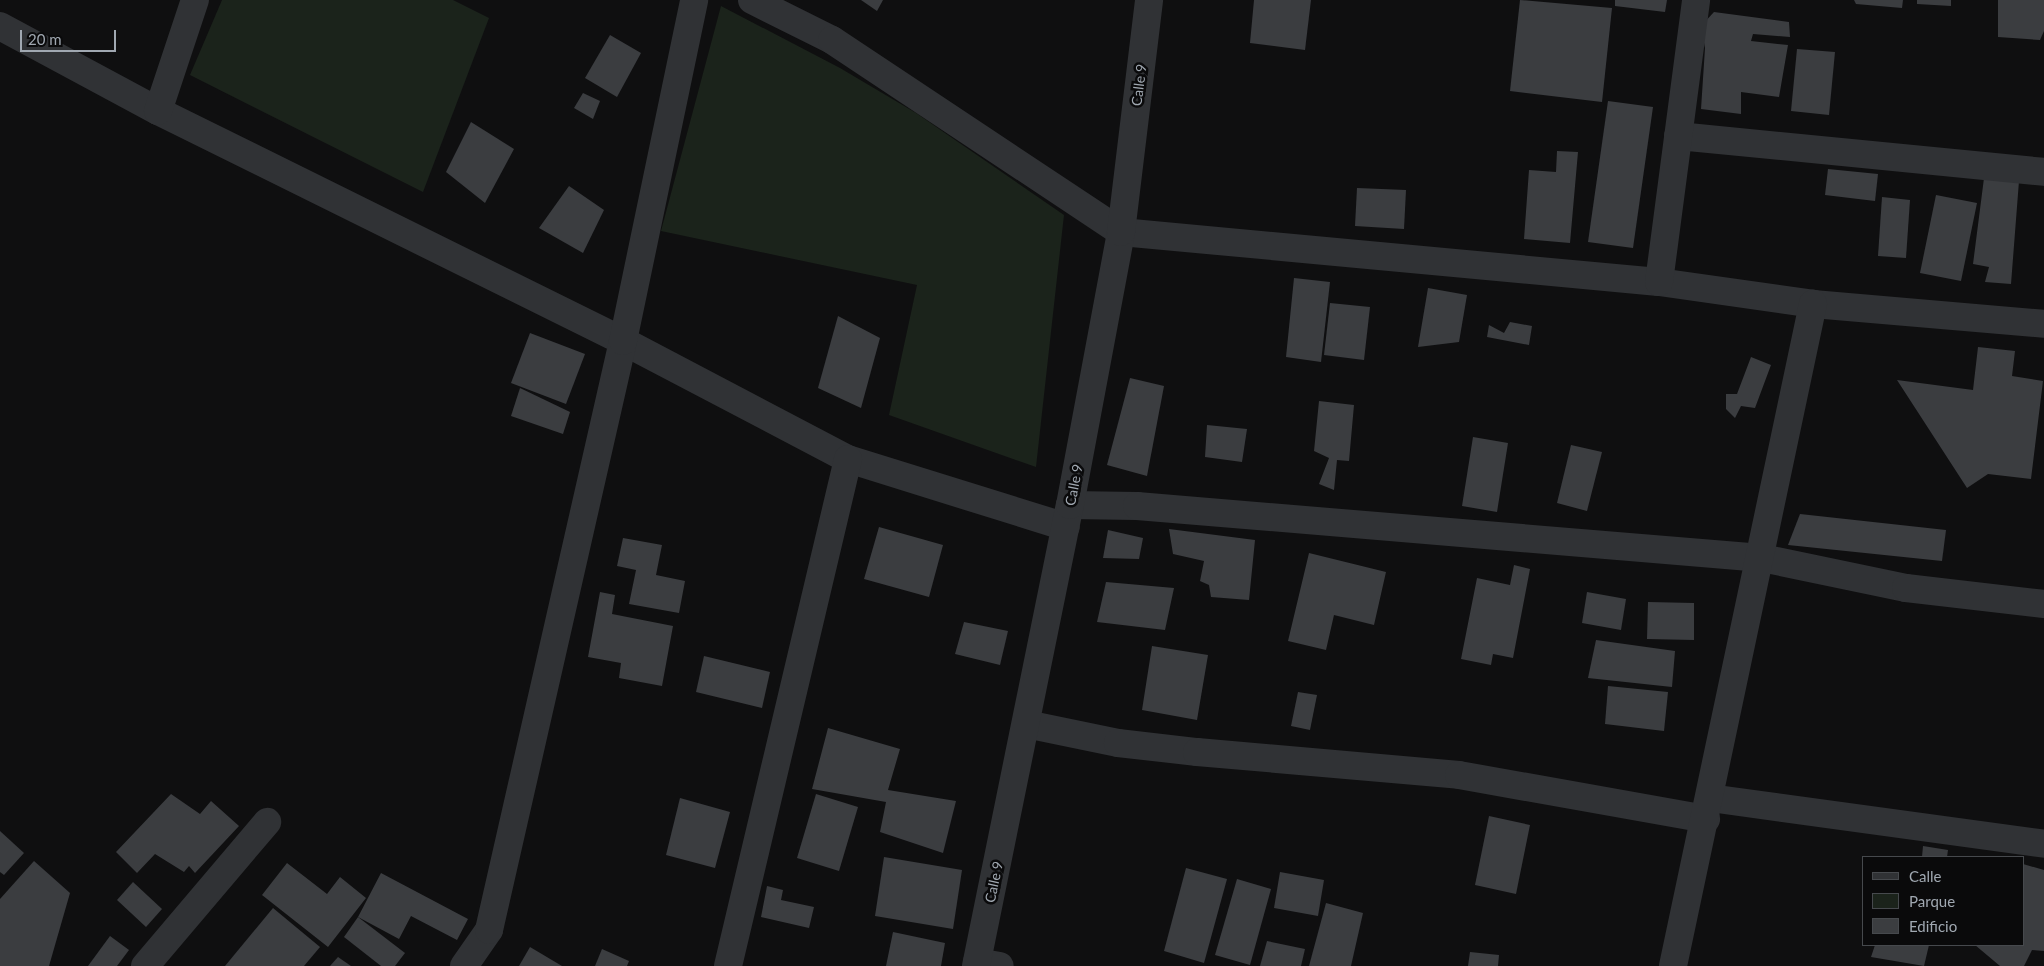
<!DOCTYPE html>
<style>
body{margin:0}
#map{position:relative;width:2044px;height:966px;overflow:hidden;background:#0f0f10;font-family:Lato,sans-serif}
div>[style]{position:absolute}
.green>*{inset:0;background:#1b231b}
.building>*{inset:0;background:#3b3d40}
.minor>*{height:28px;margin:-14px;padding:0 14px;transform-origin:14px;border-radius:14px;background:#303235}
.tertiary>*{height:28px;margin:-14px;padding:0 14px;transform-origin:14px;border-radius:14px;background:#303235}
span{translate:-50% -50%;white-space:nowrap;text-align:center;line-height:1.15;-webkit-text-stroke:5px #0a0a0b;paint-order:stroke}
.street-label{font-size:14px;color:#a0a8b1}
.legend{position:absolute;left:1862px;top:856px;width:162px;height:90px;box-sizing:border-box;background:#0a0a0b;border:1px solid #46494d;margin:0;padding:6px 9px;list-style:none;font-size:15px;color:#a0a8b1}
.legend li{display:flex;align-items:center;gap:10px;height:25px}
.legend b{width:25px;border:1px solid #46494d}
.scale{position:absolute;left:20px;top:30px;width:96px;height:22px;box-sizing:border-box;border:2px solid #a0a8b1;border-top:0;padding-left:6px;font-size:15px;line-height:18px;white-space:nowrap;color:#a0a8b1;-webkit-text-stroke:4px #0a0a0b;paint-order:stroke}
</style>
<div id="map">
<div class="green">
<div style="clip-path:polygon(222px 0,453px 0,489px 18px,423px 192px,190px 75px)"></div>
<div style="clip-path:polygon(721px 6px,840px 68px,916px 113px,1064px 215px,1036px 467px,889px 415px,917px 285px,661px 231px)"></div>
</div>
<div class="building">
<div style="clip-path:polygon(861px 0,883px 0,877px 11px)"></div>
<div style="clip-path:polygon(1254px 0,1311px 0,1305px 50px,1250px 43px)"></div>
<div style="clip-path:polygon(1520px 0,1612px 8px,1602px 102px,1510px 91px)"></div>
<div style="clip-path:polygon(1615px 0,1667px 0,1665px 12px,1615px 6px)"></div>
<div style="clip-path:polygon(1854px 0,1903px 0,1902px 8px,1856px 4px)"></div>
<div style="clip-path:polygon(1917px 0,1951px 0,1951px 6px,1917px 4px)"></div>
<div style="clip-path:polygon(1998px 0,2044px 0,2044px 31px,2040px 40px,1998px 37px)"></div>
<div style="clip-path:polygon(1714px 12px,1789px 22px,1790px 37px,1753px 34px,1751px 41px,1788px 45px,1779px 97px,1741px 92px,1741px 114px,1701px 109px,1705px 48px,1701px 26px)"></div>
<div style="clip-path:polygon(610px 35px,641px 53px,617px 97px,585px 78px)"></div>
<div style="clip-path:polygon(1797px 49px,1835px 52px,1829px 115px,1791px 111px)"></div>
<div style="clip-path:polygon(583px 93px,600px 101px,593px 119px,574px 108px)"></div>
<div style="clip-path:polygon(1608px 101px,1653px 107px,1633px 248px,1588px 242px)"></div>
<div style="clip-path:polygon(471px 122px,514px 149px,485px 203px,446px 172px)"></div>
<div style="clip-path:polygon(1557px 151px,1578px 152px,1570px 243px,1524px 239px,1529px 170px,1556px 172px)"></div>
<div style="clip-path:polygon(1828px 169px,1878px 174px,1875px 201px,1825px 195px)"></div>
<div style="clip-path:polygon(1984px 178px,2019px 181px,2011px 284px,1985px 282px,1989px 267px,1973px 264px)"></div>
<div style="clip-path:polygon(569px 186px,604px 210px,583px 253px,539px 228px)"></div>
<div style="clip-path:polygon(1357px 188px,1406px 190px,1404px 229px,1355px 226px)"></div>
<div style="clip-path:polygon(1936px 195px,1977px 203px,1961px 281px,1920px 273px)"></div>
<div style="clip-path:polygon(1882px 197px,1910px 200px,1906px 258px,1878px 256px)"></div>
<div style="clip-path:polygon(1294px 278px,1330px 282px,1321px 362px,1286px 357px)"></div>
<div style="clip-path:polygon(1428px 288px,1467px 295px,1459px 342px,1418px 347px)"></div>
<div style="clip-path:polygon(1330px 303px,1370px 307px,1364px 360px,1324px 355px)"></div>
<div style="clip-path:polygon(838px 316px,880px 338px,861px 408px,818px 388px)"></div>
<div style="clip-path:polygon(1510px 322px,1532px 326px,1529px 345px,1487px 337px,1489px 325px,1504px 333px)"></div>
<div style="clip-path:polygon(530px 333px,585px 354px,566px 404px,511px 383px)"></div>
<div style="clip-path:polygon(1978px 347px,2015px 351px,2012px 376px,2043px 381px,2031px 479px,1988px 474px,1967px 488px,1897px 380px,1973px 390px)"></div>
<div style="clip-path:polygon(1751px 357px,1771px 365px,1755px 408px,1741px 406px,1735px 418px,1726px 409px,1726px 394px,1737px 394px)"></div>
<div style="clip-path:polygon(1130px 378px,1164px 386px,1147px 476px,1107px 465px)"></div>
<div style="clip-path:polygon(520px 388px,570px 412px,563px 434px,511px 416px)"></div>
<div style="clip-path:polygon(1319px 401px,1354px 405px,1349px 461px,1337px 460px,1334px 490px,1319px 484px,1329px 458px,1314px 451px)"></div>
<div style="clip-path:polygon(1207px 425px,1247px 429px,1242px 462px,1205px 457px)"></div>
<div style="clip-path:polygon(1473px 437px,1508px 443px,1497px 512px,1462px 506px)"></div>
<div style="clip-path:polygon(1571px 445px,1602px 452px,1587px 511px,1557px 503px)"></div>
<div style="clip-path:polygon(1800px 514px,1946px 530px,1942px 561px,1788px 545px)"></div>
<div style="clip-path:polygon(879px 527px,943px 545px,929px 597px,864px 579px)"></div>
<div style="clip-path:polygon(1169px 529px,1255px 540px,1249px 600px,1211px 597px,1209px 585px,1200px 581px,1204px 561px,1173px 554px)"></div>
<div style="clip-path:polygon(1108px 530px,1143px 538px,1139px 559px,1103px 558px)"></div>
<div style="clip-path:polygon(623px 538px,662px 545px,656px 575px,685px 581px,679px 613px,629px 604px,636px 570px,617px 566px)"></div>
<div style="clip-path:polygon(1309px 553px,1386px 572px,1374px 625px,1334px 615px,1326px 650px,1288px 641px)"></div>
<div style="clip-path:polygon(1514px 565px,1530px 569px,1513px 658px,1493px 654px,1491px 665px,1461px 659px,1477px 578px,1510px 585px)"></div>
<div style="clip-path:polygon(1106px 582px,1174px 588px,1165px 630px,1097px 622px)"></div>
<div style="clip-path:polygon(600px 592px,615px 595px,612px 614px,673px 626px,662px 686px,619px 678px,621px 663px,588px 657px)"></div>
<div style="clip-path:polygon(1587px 592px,1626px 599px,1621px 630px,1582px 623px)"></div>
<div style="clip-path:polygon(1648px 602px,1694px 603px,1694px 640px,1647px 639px)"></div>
<div style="clip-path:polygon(964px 622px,1008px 631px,1000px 665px,955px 654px)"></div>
<div style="clip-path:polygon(1596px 640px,1675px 651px,1672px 687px,1588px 678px)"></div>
<div style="clip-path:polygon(1152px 646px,1208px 655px,1197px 720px,1142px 710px)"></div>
<div style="clip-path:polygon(704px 656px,770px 672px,762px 708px,696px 692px)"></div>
<div style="clip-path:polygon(1608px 686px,1668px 692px,1664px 731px,1605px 724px)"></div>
<div style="clip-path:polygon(1298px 692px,1317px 695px,1310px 730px,1291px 726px)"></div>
<div style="clip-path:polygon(828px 728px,900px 749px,888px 790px,956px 801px,943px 853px,880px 832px,886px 802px,812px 789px)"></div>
<div style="clip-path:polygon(171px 794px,200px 814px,211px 801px,239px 826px,195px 873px,189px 866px,184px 872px,155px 854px,137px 873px,116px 852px)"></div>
<div style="clip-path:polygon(816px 794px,858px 807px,839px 871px,797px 858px)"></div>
<div style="clip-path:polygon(680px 798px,730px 812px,715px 868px,666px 855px)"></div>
<div style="clip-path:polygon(1489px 816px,1530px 825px,1516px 894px,1475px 885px)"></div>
<div style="clip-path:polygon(0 831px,24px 853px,4px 875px,0 872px)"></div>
<div style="clip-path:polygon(1923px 846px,1948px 850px,1947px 857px,1922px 857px)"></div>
<div style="clip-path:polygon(884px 857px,962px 870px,953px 929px,875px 916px)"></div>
<div style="clip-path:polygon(34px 861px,70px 893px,49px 966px,0 966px,0 899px)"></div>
<div style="clip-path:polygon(287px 863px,327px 894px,340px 877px,366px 898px,328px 947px,262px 895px)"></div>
<div style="clip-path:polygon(2023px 864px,2044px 870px,2044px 951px,2032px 950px,2024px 966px,2000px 966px,1975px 945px,2023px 945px)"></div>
<div style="clip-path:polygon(1186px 868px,1227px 879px,1204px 963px,1164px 951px)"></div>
<div style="clip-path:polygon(1280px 872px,1324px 880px,1318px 916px,1274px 908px)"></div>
<div style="clip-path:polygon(381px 873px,468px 919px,457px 940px,411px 916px,399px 939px,358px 917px)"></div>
<div style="clip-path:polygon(1237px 879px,1271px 889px,1250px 965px,1215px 955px)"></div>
<div style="clip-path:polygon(133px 882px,162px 909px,146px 927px,117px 900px)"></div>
<div style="clip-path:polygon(767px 886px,783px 890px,781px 900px,814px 907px,809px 928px,761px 917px)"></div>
<div style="clip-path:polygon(1326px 903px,1363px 913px,1351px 966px,1309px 966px)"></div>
<div style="clip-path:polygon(273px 908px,320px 947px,304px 966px,225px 966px)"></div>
<div style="clip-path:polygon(358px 917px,405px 953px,395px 966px,381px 966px,344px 937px)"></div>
<div style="clip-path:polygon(893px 932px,945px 943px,941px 966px,886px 966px)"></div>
<div style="clip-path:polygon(110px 936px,129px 950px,117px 966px,88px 966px)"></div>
<div style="clip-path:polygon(1267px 941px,1305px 949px,1301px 966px,1260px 966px)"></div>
<div style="clip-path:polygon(1875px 945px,1929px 945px,1924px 966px,1871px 957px)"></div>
<div style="clip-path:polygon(530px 947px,562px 966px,519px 966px)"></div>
<div style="clip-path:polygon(602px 949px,629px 961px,627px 966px,595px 966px)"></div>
<div style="clip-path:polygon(1470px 952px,1499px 955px,1498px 966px,1468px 966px)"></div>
<div style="clip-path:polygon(338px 957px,351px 966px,330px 966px)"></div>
</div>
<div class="minor">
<div style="left:752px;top:0;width:89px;rotate:26.6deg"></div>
<div style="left:832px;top:40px;width:347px;rotate:33.6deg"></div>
<div style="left:1121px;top:232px;width:540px;rotate:5.31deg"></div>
<div style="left:1659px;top:282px;width:156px;rotate:8.1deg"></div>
<div style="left:1813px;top:304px;width:232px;rotate:4.9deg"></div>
<div style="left:0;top:26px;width:179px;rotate:28.3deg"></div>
<div style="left:158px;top:111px;width:519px;rotate:26.32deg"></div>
<div style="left:623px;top:341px;width:254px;rotate:27.7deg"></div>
<div style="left:848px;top:459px;width:228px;rotate:17.3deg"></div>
<div style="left:158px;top:111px;width:117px;rotate:-71.6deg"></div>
<div style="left:1678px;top:136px;width:368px;rotate:5.6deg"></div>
<div style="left:1659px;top:282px;width:284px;rotate:-82.5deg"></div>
<div style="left:1070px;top:505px;width:67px;rotate:0.9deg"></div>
<div style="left:1137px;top:506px;width:627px;rotate:4.76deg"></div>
<div style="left:1762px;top:558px;width:147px;rotate:11.8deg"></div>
<div style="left:1906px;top:588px;width:139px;rotate:6.6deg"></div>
<div style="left:1026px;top:724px;width:94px;rotate:11.7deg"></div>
<div style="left:1118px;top:743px;width:80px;rotate:6.5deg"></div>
<div style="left:1197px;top:752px;width:263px;rotate:5deg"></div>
<div style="left:1459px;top:775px;width:251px;rotate:10.1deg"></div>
<div style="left:1710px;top:798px;width:337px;rotate:7.8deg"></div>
<div style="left:977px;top:962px;width:23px;rotate:10deg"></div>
<div style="left:145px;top:966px;width:189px;rotate:-49.7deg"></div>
<div style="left:464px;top:966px;width:44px;rotate:-55.2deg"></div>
<div style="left:489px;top:930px;width:604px;rotate:-77.18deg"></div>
<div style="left:623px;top:341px;width:348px;rotate:-78.2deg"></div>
<div style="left:728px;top:966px;width:521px;rotate:-76.68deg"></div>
<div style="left:1673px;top:966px;width:677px;rotate:-78.06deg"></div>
</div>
<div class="tertiary">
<div style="left:976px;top:966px;width:470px;rotate:-78.5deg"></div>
<div style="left:1070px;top:505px;width:278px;rotate:-79.4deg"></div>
<div style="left:1121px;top:232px;width:234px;rotate:-83.1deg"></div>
</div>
<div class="street-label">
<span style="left:1139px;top:85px;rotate:-83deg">Calle 9</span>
<span style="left:1074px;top:485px;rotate:-79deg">Calle 9</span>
<span style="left:994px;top:882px;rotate:-78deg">Calle 9</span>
</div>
<ul class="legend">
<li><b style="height:6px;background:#303235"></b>Calle</li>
<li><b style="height:14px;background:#1b231b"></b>Parque</li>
<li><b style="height:14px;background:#3b3d40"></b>Edificio</li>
</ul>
<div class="scale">20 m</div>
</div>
